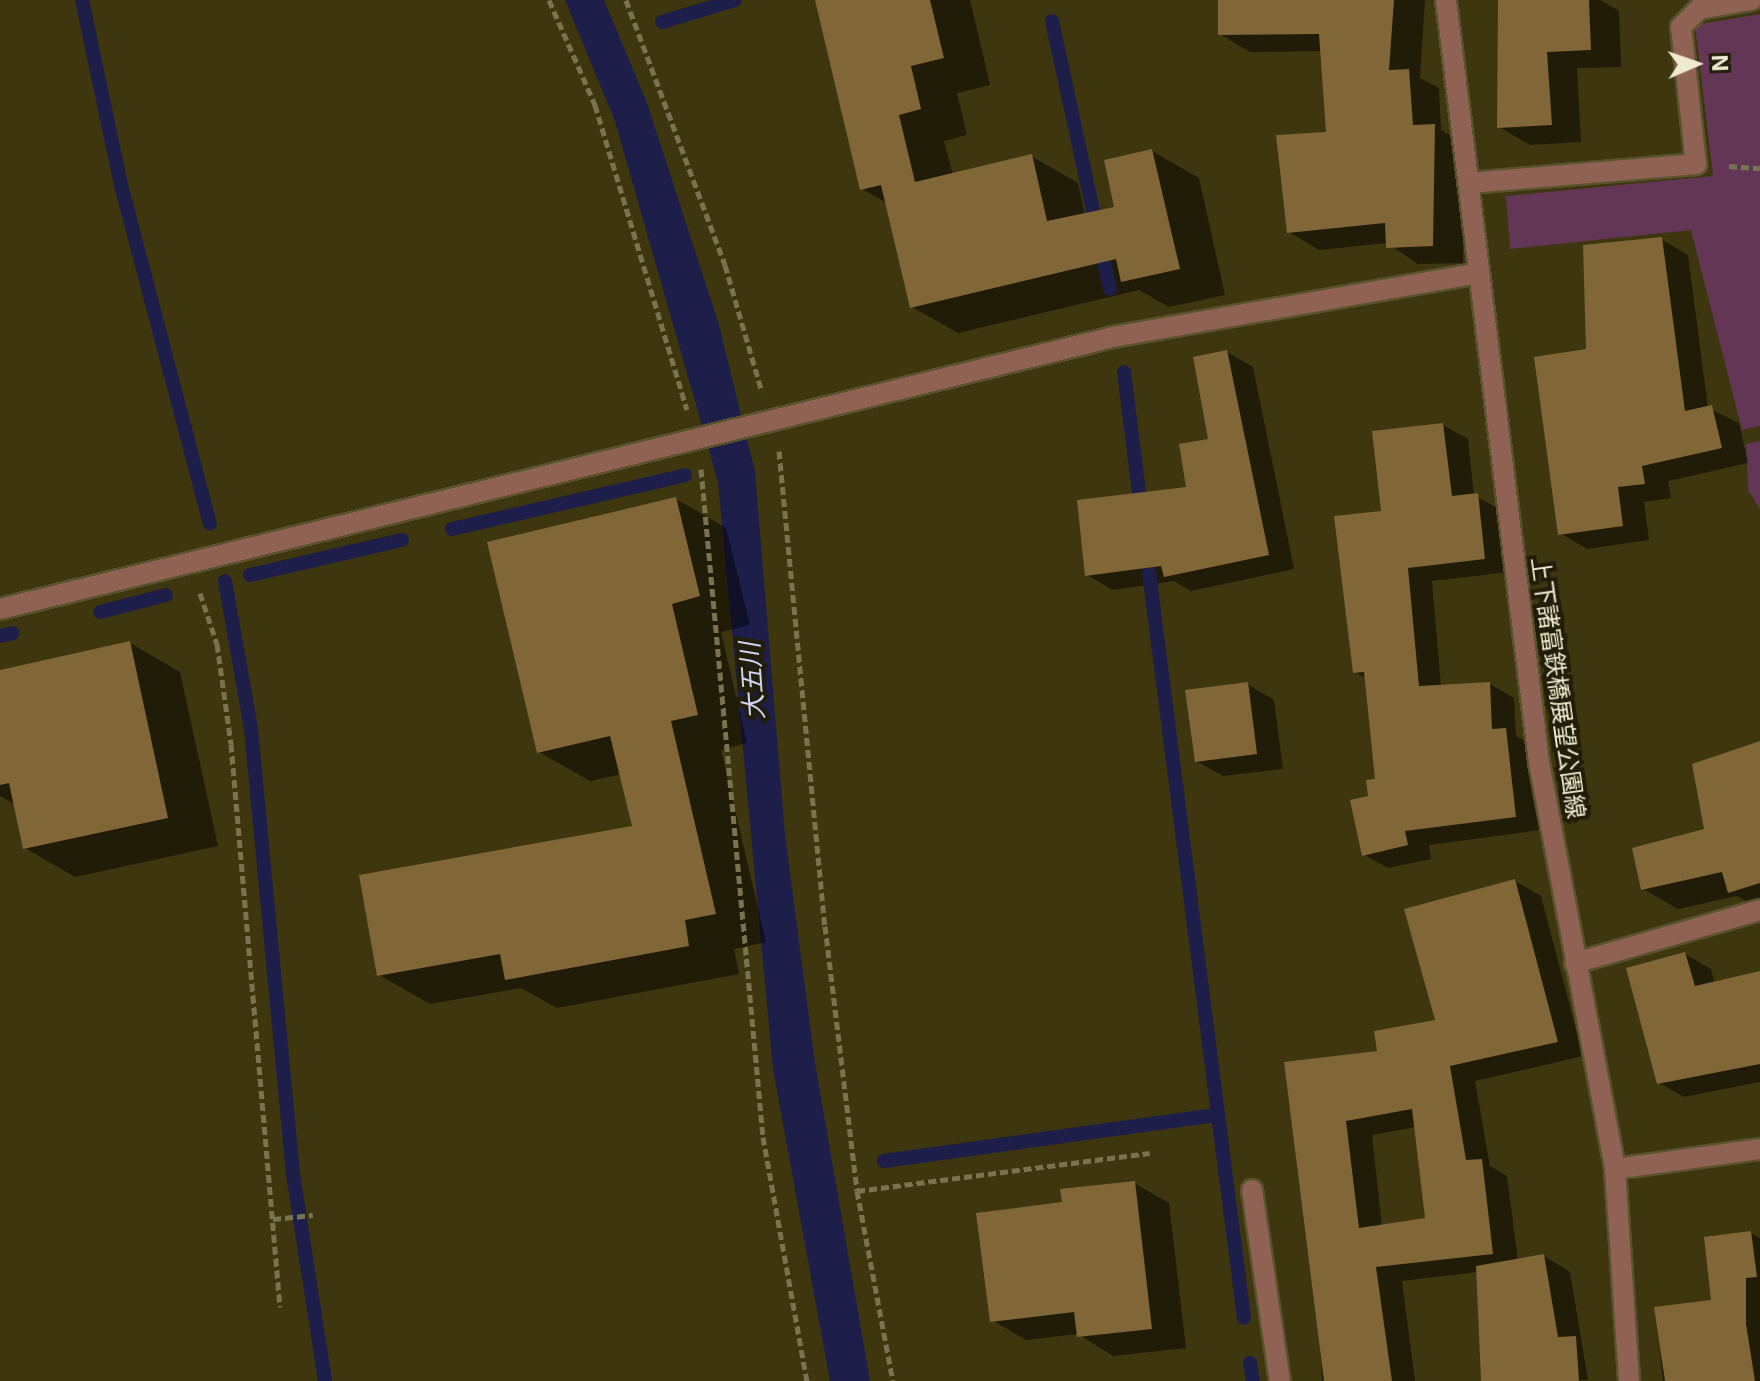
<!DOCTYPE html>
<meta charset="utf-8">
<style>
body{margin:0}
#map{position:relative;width:1760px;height:1381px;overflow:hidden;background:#3d360e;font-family:Inter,"Noto Sans JP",sans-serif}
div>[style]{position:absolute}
.green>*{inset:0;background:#633656}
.water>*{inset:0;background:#1e1e4b}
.shadow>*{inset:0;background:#0007}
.stream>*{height:14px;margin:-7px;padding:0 7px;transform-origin:7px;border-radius:7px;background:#1e1e4b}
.building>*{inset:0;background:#816638}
.path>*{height:5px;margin-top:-2.5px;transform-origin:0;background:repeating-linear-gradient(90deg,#7a7350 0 8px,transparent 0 12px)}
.roads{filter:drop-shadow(2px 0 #59532d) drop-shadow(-2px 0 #59532d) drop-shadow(0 2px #59532d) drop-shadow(0 -2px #59532d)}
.minor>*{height:20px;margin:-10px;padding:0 10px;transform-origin:10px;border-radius:10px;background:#906253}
span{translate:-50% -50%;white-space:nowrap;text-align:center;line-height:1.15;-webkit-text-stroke:8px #211d08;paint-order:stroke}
.street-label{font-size:24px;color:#efeacf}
.water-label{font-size:26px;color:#cfd3f4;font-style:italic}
.north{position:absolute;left:1656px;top:24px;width:80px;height:80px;-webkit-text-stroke:6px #211d08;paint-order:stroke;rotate:88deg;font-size:22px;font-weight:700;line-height:32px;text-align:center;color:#efeacf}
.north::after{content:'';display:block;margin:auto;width:28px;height:36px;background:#efeacf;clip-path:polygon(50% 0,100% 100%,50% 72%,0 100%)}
</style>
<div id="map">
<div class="green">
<div style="clip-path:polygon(1760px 14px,1760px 426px,1742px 430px,1691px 230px,1510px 249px,1506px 196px,1713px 176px,1695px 25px)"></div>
<div style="clip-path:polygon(1760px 441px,1760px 509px,1748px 490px,1746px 444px)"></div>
</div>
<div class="water">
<div style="clip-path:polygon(565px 0,604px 0,647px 103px,719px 325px,755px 472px,785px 835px,815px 1063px,870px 1381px,830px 1381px,773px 1069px,718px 482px,615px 121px)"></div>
</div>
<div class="shadow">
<div style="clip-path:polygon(817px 0,970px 0,990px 85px,957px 93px,967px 135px,944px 141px,953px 175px,1031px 156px,1078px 183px,1085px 215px,1116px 208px,1152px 151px,1199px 178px,1225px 295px,1169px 307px,1139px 290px,958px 333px,912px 307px,887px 203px,862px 189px)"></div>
<div style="clip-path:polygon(1220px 0,1425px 0,1420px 78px,1439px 88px,1441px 130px,1465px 143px,1463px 263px,1418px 264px,1387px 243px,1319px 250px,1289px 232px,1328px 134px,1322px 51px,1250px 52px,1220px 34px)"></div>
<div style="clip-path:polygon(1499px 0,1600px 0,1619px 11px,1621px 67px,1577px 68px,1581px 142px,1530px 145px,1499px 127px)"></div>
<div style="clip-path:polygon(1661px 239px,1688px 255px,1708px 408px,1739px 423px,1748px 463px,1668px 481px,1671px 498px,1644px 502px,1649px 540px,1587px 549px,1560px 533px,1588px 350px)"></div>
<div style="clip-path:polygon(1227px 352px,1253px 367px,1294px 569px,1191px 591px,1174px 581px,1113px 590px,1087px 575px,1189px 488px,1211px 440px)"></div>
<div style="clip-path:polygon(1443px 425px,1468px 439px,1474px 496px,1502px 510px,1509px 572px,1432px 581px,1441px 686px,1490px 684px,1514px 698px,1516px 736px,1530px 744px,1540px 830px,1429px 845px,1431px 859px,1388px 868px,1363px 854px,1377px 780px,1367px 679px,1355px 672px,1383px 513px)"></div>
<div style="clip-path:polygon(676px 499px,726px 528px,750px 625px,721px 632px,747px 743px,721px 750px,766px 942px,734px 949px,739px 974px,557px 1008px,521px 988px,430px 1004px,379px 975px,634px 827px,622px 774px,590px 781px,539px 752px)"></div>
<div style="clip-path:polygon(130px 643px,180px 672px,218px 846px,75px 877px,25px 848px,16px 805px,0 796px,0 672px)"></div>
<div style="clip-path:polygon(1247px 684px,1274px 700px,1283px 769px,1223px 776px,1196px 761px)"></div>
<div style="clip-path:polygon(1760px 744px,1760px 909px,1737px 896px,1678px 909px,1643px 889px,1707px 830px)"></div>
<div style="clip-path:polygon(evenodd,1515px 881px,1541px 896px,1583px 1056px,1475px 1081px,1490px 1166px,1507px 1176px,1518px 1261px,1544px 1256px,1570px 1272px,1588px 1380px,1483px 1381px,1478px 1272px,1402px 1281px,1415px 1381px,1322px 1381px,1317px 1280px,1286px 1064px,1380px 1053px,1438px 1022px,1515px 881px,1416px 1127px,1427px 1220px,1382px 1227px,1372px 1135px,1416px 1127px)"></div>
<div style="clip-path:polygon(1685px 954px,1711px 969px,1715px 984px,1760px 973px,1760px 1082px,1684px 1097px,1659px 1083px)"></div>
<div style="clip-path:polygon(1134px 1183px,1169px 1203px,1186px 1348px,1113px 1356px,1078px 1334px,1026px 1340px,992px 1320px,1064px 1204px)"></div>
<div style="clip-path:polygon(1751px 1233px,1760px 1238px,1760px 1381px,1663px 1381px,1656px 1309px,1713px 1302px)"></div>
</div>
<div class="stream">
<div style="left:82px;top:0;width:189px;rotate:78.1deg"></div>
<div style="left:121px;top:185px;width:350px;rotate:75.3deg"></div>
<div style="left:1052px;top:21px;width:274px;rotate:77.8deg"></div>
<div style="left:662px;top:22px;width:76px;rotate:-16.8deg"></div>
<div style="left:1124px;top:372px;width:137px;rotate:82.9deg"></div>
<div style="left:452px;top:529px;width:239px;rotate:-13deg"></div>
<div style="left:1146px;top:549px;width:775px;rotate:82.74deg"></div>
<div style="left:250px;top:575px;width:156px;rotate:-13deg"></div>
<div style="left:225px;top:581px;width:150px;rotate:80deg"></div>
<div style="left:251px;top:729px;width:447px;rotate:84.6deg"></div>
<div style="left:293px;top:1174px;width:209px;rotate:81.2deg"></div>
<div style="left:100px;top:612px;width:68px;rotate:-14.4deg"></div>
<div style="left:0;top:636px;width:13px;rotate:-13deg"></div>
<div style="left:884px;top:1161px;width:333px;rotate:-7.9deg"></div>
<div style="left:1250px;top:1363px;width:18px;rotate:81deg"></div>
</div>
<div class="building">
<div style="clip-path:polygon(815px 0,930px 0,944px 58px,911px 66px,921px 109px,899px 115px,915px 182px,1032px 154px,1047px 221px,1114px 207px,1104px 160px,1152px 149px,1180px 269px,1121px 282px,1116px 259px,910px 308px,881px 185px,860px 190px)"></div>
<div style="clip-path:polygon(1218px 0,1394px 0,1389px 70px,1409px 69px,1413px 125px,1435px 124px,1433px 246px,1386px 248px,1385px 223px,1287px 233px,1276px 135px,1326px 132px,1319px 34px,1218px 35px)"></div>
<div style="clip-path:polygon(1498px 0,1589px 0,1591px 50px,1547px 52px,1552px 125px,1497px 128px)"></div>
<div style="clip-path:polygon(1662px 237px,1685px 411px,1712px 405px,1722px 448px,1642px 466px,1645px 484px,1618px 487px,1623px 526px,1558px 535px,1534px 357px,1586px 349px,1583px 245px)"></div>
<div style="clip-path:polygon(1227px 350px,1269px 555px,1164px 577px,1161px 566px,1085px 576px,1077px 500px,1186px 487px,1179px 444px,1208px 439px,1193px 357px)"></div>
<div style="clip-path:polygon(1443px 423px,1452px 496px,1478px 493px,1485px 559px,1408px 568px,1419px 686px,1490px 682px,1492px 729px,1506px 728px,1516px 817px,1405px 831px,1408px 845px,1362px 856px,1350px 800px,1368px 796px,1366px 780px,1375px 779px,1364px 672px,1353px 673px,1334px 516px,1381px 511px,1372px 431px)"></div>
<div style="clip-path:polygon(676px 497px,700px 596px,672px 604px,698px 715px,671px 721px,716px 914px,685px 920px,689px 946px,505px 980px,500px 954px,377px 976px,359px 875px,632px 826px,610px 736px,537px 753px,487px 542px)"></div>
<div style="clip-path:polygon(130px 641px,168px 818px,23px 849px,9px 783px,0 785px,0 670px)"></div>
<div style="clip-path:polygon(1248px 682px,1257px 754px,1195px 762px,1185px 690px)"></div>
<div style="clip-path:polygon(1760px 741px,1760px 883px,1728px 893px,1722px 872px,1641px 890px,1632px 848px,1704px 829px,1692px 764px)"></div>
<div style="clip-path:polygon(evenodd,1515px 879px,1558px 1042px,1450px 1066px,1466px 1160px,1482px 1159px,1493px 1254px,1376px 1267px,1392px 1381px,1324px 1381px,1284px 1062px,1377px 1051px,1374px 1031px,1435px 1020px,1404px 909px,1515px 879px,1412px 1109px,1425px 1218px,1359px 1228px,1346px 1121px,1412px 1109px)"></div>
<div style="clip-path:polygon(1685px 952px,1695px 986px,1760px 971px,1760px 1064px,1657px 1084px,1626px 968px)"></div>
<div style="clip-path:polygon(1135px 1181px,1152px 1329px,1077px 1337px,1074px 1312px,990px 1322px,976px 1213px,1062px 1202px,1060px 1189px)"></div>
<div style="clip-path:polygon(1751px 1231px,1757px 1277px,1746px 1278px,1746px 1324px,1755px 1381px,1665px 1381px,1654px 1307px,1711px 1300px,1704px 1237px)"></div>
<div style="clip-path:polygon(1544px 1254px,1558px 1337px,1576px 1336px,1579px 1381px,1481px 1381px,1476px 1266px)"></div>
</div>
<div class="path">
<div style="left:549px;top:0;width:115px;rotate:66.3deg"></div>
<div style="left:595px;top:105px;width:318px;rotate:73.2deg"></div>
<div style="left:626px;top:0;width:283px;rotate:69.5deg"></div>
<div style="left:725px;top:265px;width:132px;rotate:73.8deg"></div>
<div style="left:1729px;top:166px;width:31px;rotate:4deg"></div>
<div style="left:779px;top:451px;width:477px;rotate:84.5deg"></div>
<div style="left:825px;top:926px;width:267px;rotate:83.1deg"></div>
<div style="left:857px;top:1191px;width:193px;rotate:79.3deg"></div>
<div style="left:701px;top:469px;width:671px;rotate:84.7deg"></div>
<div style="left:763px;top:1137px;width:248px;rotate:79.8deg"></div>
<div style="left:200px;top:593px;width:54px;rotate:71.6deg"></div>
<div style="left:217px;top:644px;width:101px;rotate:82deg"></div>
<div style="left:231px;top:744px;width:565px;rotate:85.03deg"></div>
<div style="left:857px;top:1191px;width:295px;rotate:-7.4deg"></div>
<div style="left:273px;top:1219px;width:40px;rotate:-5.7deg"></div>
</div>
<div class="roads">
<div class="minor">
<div style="left:1446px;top:0;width:768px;rotate:83.04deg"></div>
<div style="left:1539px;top:762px;width:414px;rotate:79.4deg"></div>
<div style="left:1615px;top:1169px;width:212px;rotate:86.2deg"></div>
<div style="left:1470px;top:183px;width:227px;rotate:-4.8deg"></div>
<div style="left:1696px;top:164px;width:138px;rotate:-96.2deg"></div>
<div style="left:1681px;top:27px;width:25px;rotate:-45deg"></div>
<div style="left:1699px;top:9px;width:53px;rotate:-9.8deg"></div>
<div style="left:0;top:609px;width:1146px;rotate:-13.73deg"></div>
<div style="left:1113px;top:337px;width:371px;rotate:-9.9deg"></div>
<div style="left:1575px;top:963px;width:192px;rotate:-16deg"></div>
<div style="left:1615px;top:1169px;width:146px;rotate:-7.9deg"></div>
<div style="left:1252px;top:1190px;width:193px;rotate:81.7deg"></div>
</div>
</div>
<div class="street-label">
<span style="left:1558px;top:688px;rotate:82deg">上下諸富鉄橋展望公園線</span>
</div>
<div class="water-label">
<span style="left:752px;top:681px;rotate:-94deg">大五川</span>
</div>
<div class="north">N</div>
</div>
